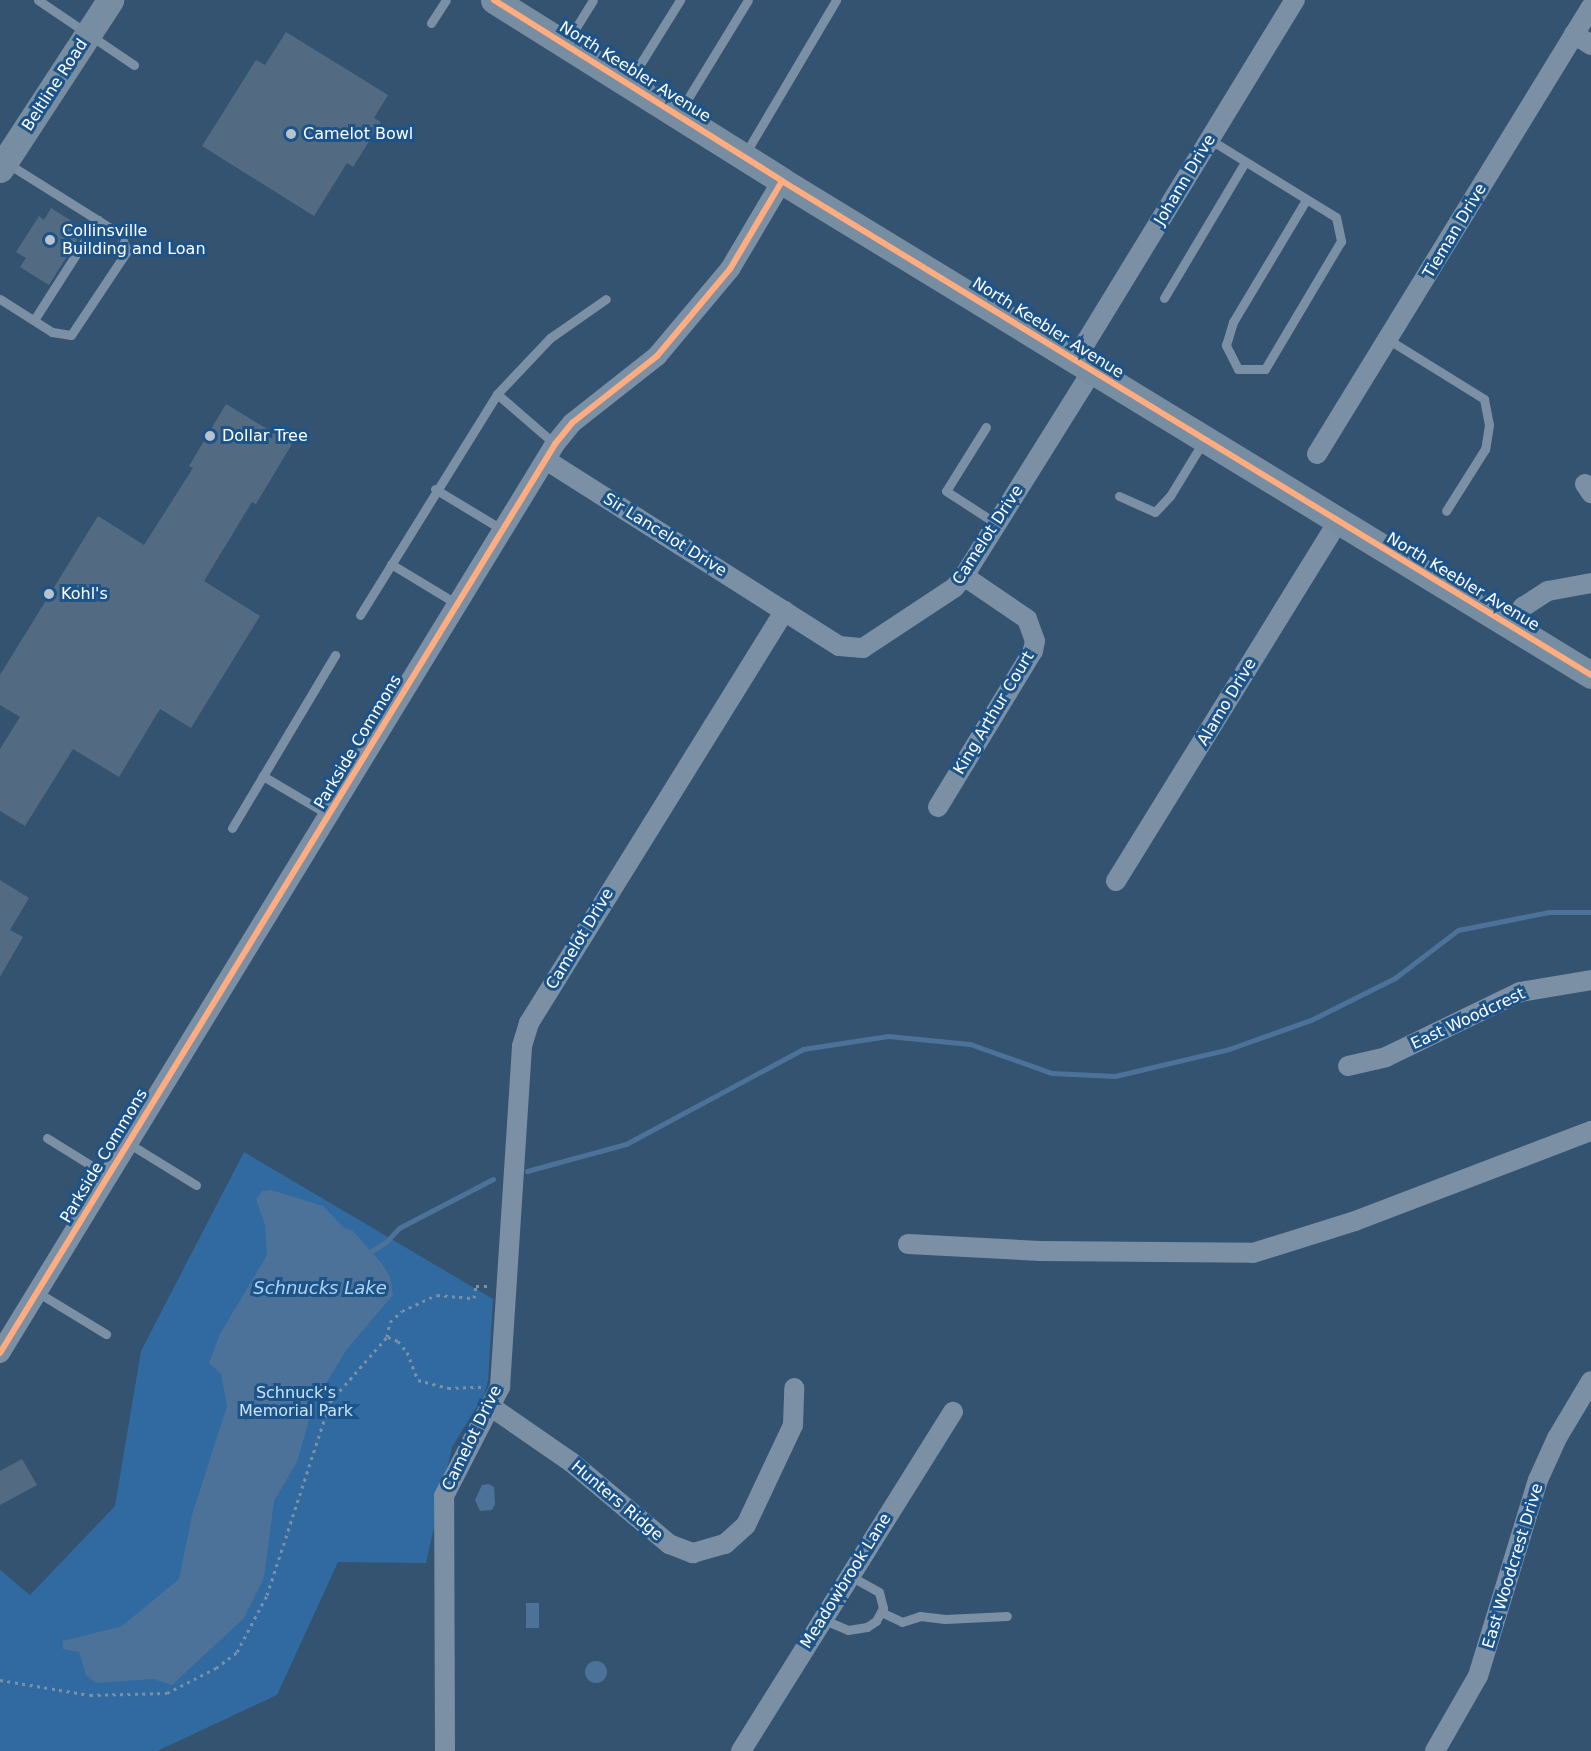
<!DOCTYPE html>
<style>
body{margin:0}
#map{position:relative;width:1591px;height:1751px;overflow:hidden;background:#345370;font-family:"DejaVu Sans",sans-serif}
div>[style]{position:absolute}
.green>*{inset:0;background:#306aa0}
.water>*{inset:0;background:#4c7299}
.round{border-radius:50%}
.stream>*{height:5px;margin:-2.5px;padding:0 2.5px;transform-origin:2.5px;border-radius:2.5px;background:#4c7299}
.building>*{inset:0;background:#526b82}
.path>*{height:3px;margin-top:-1.5px;transform-origin:0;background:repeating-linear-gradient(90deg,#7b90a5 0 3px,transparent 0 7.5px)}
.lane>*{height:9px;margin:-4.5px;padding:0 4.5px;transform-origin:4.5px;border-radius:4.5px;background:#7b90a5}
.street>*{height:20px;margin:-10px;padding:0 10px;transform-origin:10px;border-radius:10px;background:#7b90a5}
.secondary>*{height:27px;margin:-13.5px;padding:0 13.5px;transform-origin:13.5px;border-radius:13.5px;background:#778da1}
.cycleway>*{height:6px;margin:-3px;padding:0 3px;transform-origin:3px;border-radius:3px;background:#ffac80}
.dots>*{width:16px;height:16px;translate:-50% -50%;box-sizing:border-box;border:3px solid #1c5389;border-radius:50%}
span{translate:-50% -50%;white-space:nowrap;text-align:center;line-height:1.15;-webkit-text-stroke:6px #1c5389;paint-order:stroke}
.street-label{font-size:16px;color:#fff}
.poi-label{font-size:16px;color:#fff}
.left{translate:0 -50%;text-align:left}
.park-label{font-size:16px;color:#cbe3f9}
.water-label{font-size:18px;color:#b2d4f4;font-style:italic}
</style>
<div id="map">
<div class="green">
<div style="clip-path:polygon(244px 1152px,493px 1299px,488px 1381px,484px 1395px,452px 1447px,426px 1563px,338px 1562px,277px 1695px,157px 1751px,0 1751px,0 1570px,30px 1595px,115px 1506px,141px 1351px)"></div>
</div>
<div class="water">
<div style="clip-path:polygon(271px 1190px,323px 1206px,343px 1227px,353px 1231px,382px 1264px,390px 1277px,393px 1295px,347px 1349px,314px 1403px,297px 1462px,274px 1501px,264px 1578px,244px 1618px,172px 1685px,153px 1679px,96px 1683px,86px 1675px,79px 1652px,63px 1649px,63px 1641px,122px 1626px,179px 1579px,192px 1515px,227px 1406px,221px 1374px,209px 1363px,220px 1334px,267px 1255px,265px 1225px,256px 1199px,262px 1191px)"></div>
<div style="clip-path:polygon(489px 1484px,494px 1487px,495px 1504px,492px 1510px,480px 1511px,475px 1500px,482px 1485px)"></div>
<div style="clip-path:polygon(526px 1603px,539px 1603px,539px 1628px,526px 1628px)"></div>
<div class="round" style="left:585px;top:1661px;width:22px;height:22px"></div>
</div>
<div class="stream">
<div style="left:527px;top:1171px;width:103px;rotate:-15.3deg"></div>
<div style="left:626px;top:1144px;width:201px;rotate:-28.2deg"></div>
<div style="left:803px;top:1049px;width:86px;rotate:-8.7deg"></div>
<div style="left:888px;top:1036px;width:82px;rotate:5.6deg"></div>
<div style="left:970px;top:1044px;width:87px;rotate:19.5deg"></div>
<div style="left:1052px;top:1073px;width:63px;rotate:2.7deg"></div>
<div style="left:1115px;top:1076px;width:117px;rotate:-13.3deg"></div>
<div style="left:1229px;top:1049px;width:87px;rotate:-19.5deg"></div>
<div style="left:1311px;top:1020px;width:94px;rotate:-26.6deg"></div>
<div style="left:1395px;top:978px;width:79px;rotate:-37.3deg"></div>
<div style="left:1458px;top:930px;width:93px;rotate:-11.2deg"></div>
<div style="left:1549px;top:912px;width:42px"></div>
<div style="left:368px;top:1253px;width:21px;rotate:-31deg"></div>
<div style="left:386px;top:1242px;width:19px;rotate:-47deg"></div>
<div style="left:399px;top:1228px;width:106px;rotate:-27.5deg"></div>
</div>
<div class="building">
<div style="clip-path:polygon(286px 32px,388px 95px,374px 118px,381px 122px,353px 167px,347px 163px,314px 216px,202px 146px,256px 60px,265px 65px)"></div>
<div style="clip-path:polygon(51px 208px,84px 229px,49px 285px,20px 267px,26px 258px,16px 252px,39px 216px,44px 220px)"></div>
<div style="clip-path:polygon(226px 404px,292px 444px,256px 504px,252px 502px,204px 581px,260px 616px,191px 728px,160px 709px,119px 777px,73px 749px,25px 826px,0 811px,0 749px,20px 717px,0 705px,0 675px,98px 516px,144px 545px,193px 468px,189px 466px)"></div>
<div style="clip-path:polygon(0 880px,29px 898px,10px 930px,23px 937px,0 977px)"></div>
<div style="clip-path:polygon(22px 1459px,37px 1485px,0 1505px,0 1471px)"></div>
</div>
<div class="path">
<div style="left:388px;top:1337px;width:11px;rotate:22deg"></div>
<div style="left:398px;top:1341px;width:14px;rotate:51deg"></div>
<div style="left:407px;top:1352px;width:30px;rotate:69deg"></div>
<div style="left:418px;top:1380px;width:31px;rotate:15deg"></div>
<div style="left:448px;top:1388px;width:33px;rotate:-2deg"></div>
<div style="left:0;top:1680px;width:91px;rotate:9.5deg"></div>
<div style="left:90px;top:1695px;width:77px;rotate:-1.5deg"></div>
<div style="left:167px;top:1693px;width:55px;rotate:-27deg"></div>
<div style="left:216px;top:1668px;width:26px;rotate:-37deg"></div>
<div style="left:237px;top:1652px;width:64px;rotate:-62.2deg"></div>
<div style="left:267px;top:1595px;width:203px;rotate:-71.9deg"></div>
<div style="left:330px;top:1402px;width:86px;rotate:-48.8deg"></div>
<div style="left:387px;top:1337px;width:15px;rotate:-79deg"></div>
<div style="left:390px;top:1322px;width:16px;rotate:-43deg"></div>
<div style="left:402px;top:1311px;width:38px;rotate:-25deg"></div>
<div style="left:437px;top:1295px;width:37px;rotate:5deg"></div>
<div style="left:474px;top:1298px;width:12px;rotate:-81deg"></div>
<div style="left:476px;top:1286px;width:15px"></div>
</div>
<div class="lane">
<div style="left:38px;top:0;width:116px;rotate:34.1deg"></div>
<div style="left:431px;top:23px;width:27px;rotate:-57deg"></div>
<div style="left:567px;top:42px;width:49px;rotate:-58.2deg"></div>
<div style="left:629px;top:82px;width:97px;rotate:-58.1deg"></div>
<div style="left:679px;top:113px;width:132px;rotate:-58.6deg"></div>
<div style="left:1209px;top:139px;width:149px;rotate:31.6deg"></div>
<div style="left:1336px;top:217px;width:25px;rotate:78deg"></div>
<div style="left:1341px;top:241px;width:149px;rotate:120.7deg"></div>
<div style="left:1265px;top:369px;width:27px;rotate:180deg"></div>
<div style="left:1238px;top:369px;width:27px;rotate:-117deg"></div>
<div style="left:1226px;top:345px;width:24px;rotate:-73deg"></div>
<div style="left:1233px;top:322px;width:142px;rotate:-59.1deg"></div>
<div style="left:745px;top:154px;width:179px;rotate:-59.4deg"></div>
<div style="left:1164px;top:298px;width:158px;rotate:-59.2deg"></div>
<div style="left:0;top:299px;width:62px;rotate:32.4deg"></div>
<div style="left:52px;top:332px;width:19px;rotate:9deg"></div>
<div style="left:71px;top:335px;width:101px;rotate:-56.3deg"></div>
<div style="left:127px;top:251px;width:18px;rotate:-112deg"></div>
<div style="left:120px;top:234px;width:133px;rotate:-147.9deg"></div>
<div style="left:34px;top:320px;width:119px;rotate:-57.4deg"></div>
<div style="left:1389px;top:340px;width:112px;rotate:31.8deg"></div>
<div style="left:1484px;top:399px;width:26px;rotate:79deg"></div>
<div style="left:1489px;top:425px;width:24px;rotate:99deg"></div>
<div style="left:1485px;top:449px;width:73px;rotate:122.2deg"></div>
<div style="left:497px;top:394px;width:77px;rotate:-46.6deg"></div>
<div style="left:550px;top:338px;width:68px;rotate:-34.9deg"></div>
<div style="left:986px;top:427px;width:75px;rotate:122deg"></div>
<div style="left:946px;top:491px;width:61px;rotate:32.9deg"></div>
<div style="left:435px;top:489px;width:79px;rotate:31.1deg"></div>
<div style="left:1119px;top:496px;width:39px;rotate:24deg"></div>
<div style="left:1155px;top:512px;width:22px;rotate:-47deg"></div>
<div style="left:1170px;top:496px;width:63px;rotate:-58.6deg"></div>
<div style="left:391px;top:564px;width:77px;rotate:31.2deg"></div>
<div style="left:360px;top:615px;width:260px;rotate:-58.2deg"></div>
<div style="left:497px;top:394px;width:77px;rotate:40.8deg"></div>
<div style="left:329px;top:815px;width:77px;rotate:-149.4deg"></div>
<div style="left:263px;top:776px;width:141px;rotate:-59.2deg"></div>
<div style="left:232px;top:828px;width:61px;rotate:-59.2deg"></div>
<div style="left:47px;top:1138px;width:72px;rotate:31.9deg"></div>
<div style="left:128px;top:1143px;width:80px;rotate:31.7deg"></div>
<div style="left:37px;top:1292px;width:81px;rotate:31.3deg"></div>
<div style="left:881px;top:1612px;width:23px;rotate:25deg"></div>
<div style="left:902px;top:1622px;width:19px;rotate:-18deg"></div>
<div style="left:920px;top:1616px;width:25px;rotate:7deg"></div>
<div style="left:945px;top:1619px;width:62px;rotate:-2.8deg"></div>
<div style="left:822px;top:1619px;width:28px;rotate:23deg"></div>
<div style="left:848px;top:1630px;width:19px;rotate:-9deg"></div>
<div style="left:867px;top:1627px;width:11px;rotate:-34deg"></div>
<div style="left:876px;top:1621px;width:15px;rotate:-62deg"></div>
<div style="left:883px;top:1608px;width:16px;rotate:-104deg"></div>
<div style="left:879px;top:1592px;width:33px;rotate:-151deg"></div>
</div>
<div class="street">
<div style="left:1574px;top:34px;width:20px;rotate:33deg"></div>
<div style="left:1075px;top:360px;width:422px;rotate:-58.6deg"></div>
<div style="left:1317px;top:454px;width:524px;rotate:-58.49deg"></div>
<div style="left:546px;top:460px;width:347px;rotate:32.4deg"></div>
<div style="left:839px;top:646px;width:24px;rotate:5deg"></div>
<div style="left:863px;top:648px;width:110px;rotate:-33.5deg"></div>
<div style="left:955px;top:587px;width:14px;rotate:-51deg"></div>
<div style="left:964px;top:576px;width:242px;rotate:-58deg"></div>
<div style="left:1585px;top:484px;width:11px;rotate:56deg"></div>
<div style="left:1509px;top:626px;width:24px;rotate:-54deg"></div>
<div style="left:1523px;top:607px;width:30px;rotate:-33deg"></div>
<div style="left:1548px;top:591px;width:44px;rotate:-10.5deg"></div>
<div style="left:938px;top:807px;width:183px;rotate:-58.7deg"></div>
<div style="left:1033px;top:651px;width:10px;rotate:-79deg"></div>
<div style="left:1035px;top:641px;width:23px;rotate:-110deg"></div>
<div style="left:1027px;top:619px;width:76px;rotate:-145.7deg"></div>
<div style="left:1116px;top:881px;width:422px;rotate:-58.3deg"></div>
<div style="left:1348px;top:1066px;width:39px;rotate:-13deg"></div>
<div style="left:1386px;top:1057px;width:149px;rotate:-25.9deg"></div>
<div style="left:1520px;top:992px;width:72px;rotate:-9.6deg"></div>
<div style="left:908px;top:1244px;width:132px;rotate:3deg"></div>
<div style="left:1040px;top:1251px;width:213px;rotate:0.5deg"></div>
<div style="left:1253px;top:1253px;width:107px;rotate:-17.4deg"></div>
<div style="left:1355px;top:1221px;width:253px;rotate:-20.9deg"></div>
<div style="left:0;top:1353px;width:1065px;rotate:-58.59deg"></div>
<div style="left:555px;top:444px;width:27px;rotate:-51deg"></div>
<div style="left:572px;top:423px;width:108px;rotate:-38.2deg"></div>
<div style="left:657px;top:356px;width:114px;rotate:-50deg"></div>
<div style="left:730px;top:269px;width:102px;rotate:-59.4deg"></div>
<div style="left:490px;top:1406px;width:98px;rotate:34.7deg"></div>
<div style="left:571px;top:1462px;width:128px;rotate:39.9deg"></div>
<div style="left:669px;top:1544px;width:26px;rotate:21deg"></div>
<div style="left:693px;top:1553px;width:33px;rotate:-16deg"></div>
<div style="left:725px;top:1544px;width:28px;rotate:-42deg"></div>
<div style="left:746px;top:1525px;width:110px;rotate:-64.8deg"></div>
<div style="left:793px;top:1425px;width:37px;rotate:-88deg"></div>
<div style="left:445px;top:1751px;width:255px;rotate:-90.2deg"></div>
<div style="left:444px;top:1496px;width:123px;rotate:-62.8deg"></div>
<div style="left:500px;top:1387px;width:342px;rotate:-86.3deg"></div>
<div style="left:522px;top:1046px;width:24px;rotate:-73deg"></div>
<div style="left:529px;top:1023px;width:485px;rotate:-58.2deg"></div>
<div style="left:741px;top:1751px;width:400px;rotate:-58deg"></div>
<div style="left:1435px;top:1751px;width:86px;rotate:-60.2deg"></div>
<div style="left:1478px;top:1676px;width:205px;rotate:-73deg"></div>
<div style="left:1538px;top:1480px;width:46px;rotate:-65.7deg"></div>
<div style="left:1557px;top:1438px;width:66px;rotate:-59.2deg"></div>
</div>
<div class="secondary">
<div style="left:494px;top:0;width:340px;rotate:32.1deg"></div>
<div style="left:782px;top:181px;width:948px;rotate:31.41deg"></div>
<div style="left:0;top:169px;width:202px;rotate:-56.9deg"></div>
</div>
<div class="cycleway">
<div style="left:494px;top:0;width:340px;rotate:32.1deg"></div>
<div style="left:782px;top:181px;width:948px;rotate:31.41deg"></div>
<div style="left:0;top:1353px;width:1065px;rotate:-58.59deg"></div>
<div style="left:555px;top:444px;width:27px;rotate:-51deg"></div>
<div style="left:572px;top:423px;width:108px;rotate:-38.2deg"></div>
<div style="left:657px;top:356px;width:114px;rotate:-50deg"></div>
<div style="left:730px;top:269px;width:102px;rotate:-59.4deg"></div>
</div>
<div class="dots">
<div style="left:291px;top:134px;background:#b8c3cd"></div>
<div style="left:50px;top:240px;background:#b8c3cd"></div>
<div style="left:210px;top:436px;background:#b8c3cd"></div>
<div style="left:49px;top:594px;background:#b8c3cd"></div>
</div>
<div class="street-label">
<span style="left:635px;top:72px;rotate:32deg">North Keebler Avenue</span>
<span style="left:55px;top:85px;rotate:-57deg">Beltline Road</span>
<span style="left:1185px;top:180px;rotate:-59deg">Johann Drive</span>
<span style="left:1455px;top:231px;rotate:-59deg">Tieman Drive</span>
<span style="left:1048px;top:328px;rotate:32deg">North Keebler Avenue</span>
<span style="left:665px;top:535px;rotate:32deg">Sir Lancelot Drive</span>
<span style="left:988px;top:535px;rotate:-57deg">Camelot Drive</span>
<span style="left:1463px;top:582px;rotate:31deg">North Keebler Avenue</span>
<span style="left:1227px;top:702px;rotate:-59deg">Alamo Drive</span>
<span style="left:994px;top:713px;rotate:-59deg">King Arthur Court</span>
<span style="left:358px;top:742px;rotate:-59deg">Parkside Commons</span>
<span style="left:580px;top:939px;rotate:-59deg">Camelot Drive</span>
<span style="left:1468px;top:1019px;rotate:-25deg">East Woodcrest</span>
<span style="left:104px;top:1156px;rotate:-59deg">Parkside Commons</span>
<span style="left:472px;top:1438px;rotate:-64deg">Camelot Drive</span>
<span style="left:617px;top:1501px;rotate:40deg">Hunters Ridge</span>
<span style="left:1513px;top:1566px;rotate:-73deg">East Woodcrest Drive</span>
<span style="left:846px;top:1581px;rotate:-58deg">Meadowbrook Lane</span>
</div>
<div class="poi-label">
<span class="left" style="left:303px;top:134px">Camelot Bowl</span>
<span class="left" style="left:62px;top:240px">Collinsville<br>Building and Loan</span>
<span class="left" style="left:222px;top:436px">Dollar Tree</span>
<span class="left" style="left:61px;top:594px">Kohl's</span>
</div>
<div class="park-label">
<span style="left:296px;top:1402px">Schnuck's<br>Memorial Park</span>
</div>
<div class="water-label">
<span style="left:320px;top:1288px">Schnucks Lake</span>
</div>
</div>
